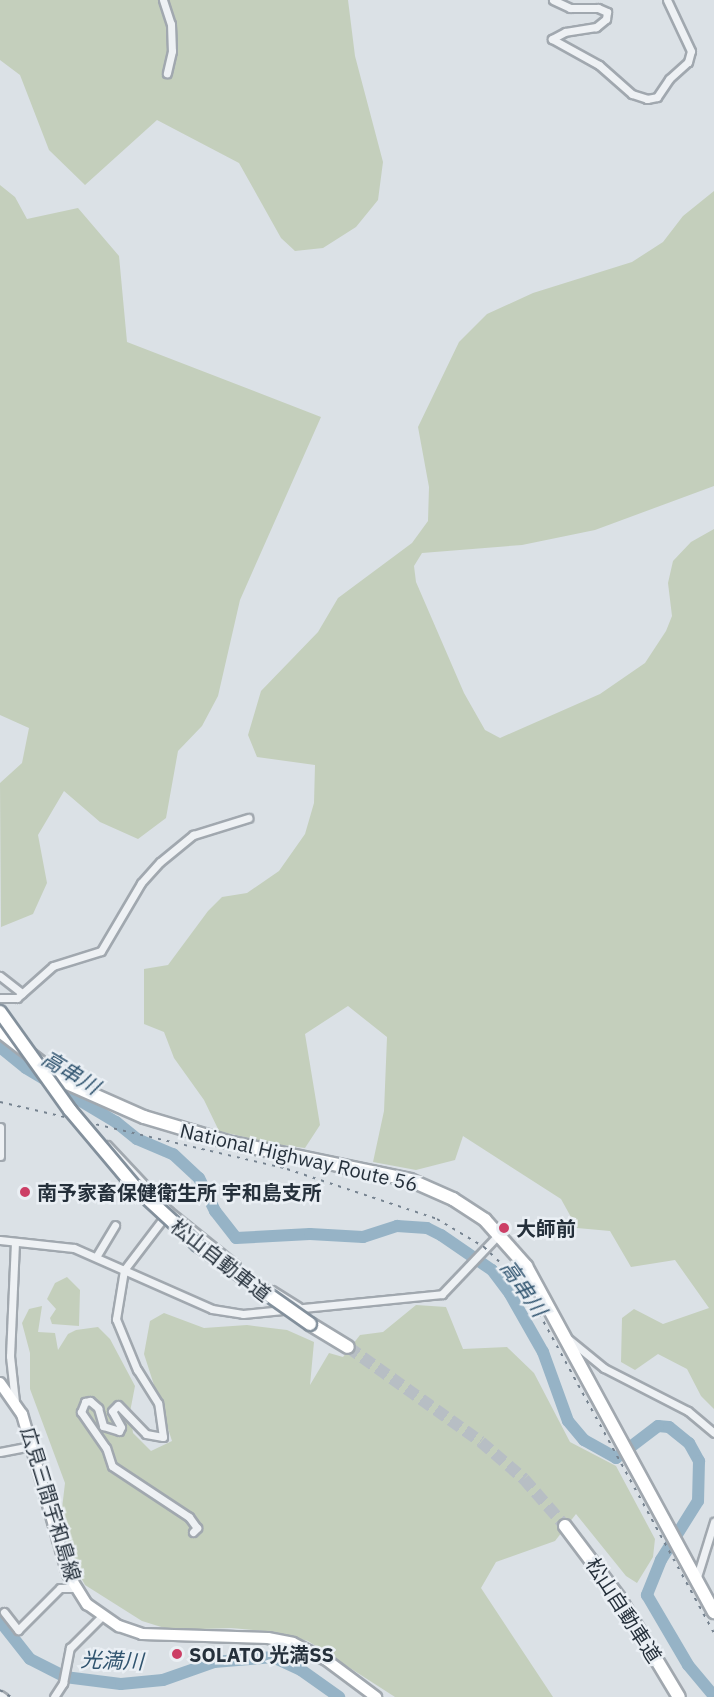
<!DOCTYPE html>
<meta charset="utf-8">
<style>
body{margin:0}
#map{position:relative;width:714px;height:1697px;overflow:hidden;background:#dbe1e6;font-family:"IBM Plex Sans","Noto Sans JP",sans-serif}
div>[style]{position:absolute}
.green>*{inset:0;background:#c4cfbc}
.river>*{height:12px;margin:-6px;padding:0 6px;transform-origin:6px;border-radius:6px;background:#96b3c6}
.highway-tunnel>*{height:12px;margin-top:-6px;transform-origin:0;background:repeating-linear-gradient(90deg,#b7bec4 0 12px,transparent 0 18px)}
.roads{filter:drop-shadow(2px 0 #a1a8af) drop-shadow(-2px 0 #a1a8af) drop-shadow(0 2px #a1a8af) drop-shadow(0 -2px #a1a8af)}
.street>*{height:7px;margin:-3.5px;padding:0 3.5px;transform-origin:3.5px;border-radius:3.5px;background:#eef1f4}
.primary>*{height:10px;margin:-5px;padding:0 5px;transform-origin:5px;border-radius:5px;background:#fff}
.highway>*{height:12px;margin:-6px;padding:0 6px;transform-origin:6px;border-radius:6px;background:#fff}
.rail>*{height:2px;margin-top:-1px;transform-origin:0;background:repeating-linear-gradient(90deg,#75828f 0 3px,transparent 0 9px)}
.bridges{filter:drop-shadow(2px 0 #83909c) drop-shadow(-2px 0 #83909c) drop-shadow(0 2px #83909c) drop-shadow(0 -2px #83909c)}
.highway-bridge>*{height:12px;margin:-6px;padding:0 6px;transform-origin:6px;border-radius:6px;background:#fff}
.dots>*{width:16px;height:16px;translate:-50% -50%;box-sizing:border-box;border:3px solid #eaeff4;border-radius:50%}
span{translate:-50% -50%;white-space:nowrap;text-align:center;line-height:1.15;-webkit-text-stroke:5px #eaeff4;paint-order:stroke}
.street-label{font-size:20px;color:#25303b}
.poi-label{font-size:20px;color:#25303b;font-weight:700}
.left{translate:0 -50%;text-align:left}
.water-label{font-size:21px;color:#30546f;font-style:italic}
</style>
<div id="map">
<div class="green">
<div style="clip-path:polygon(0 0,348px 0,355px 56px,383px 162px,378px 200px,356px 227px,323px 248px,295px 251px,281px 238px,239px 163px,157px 120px,85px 185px,49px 150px,20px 75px,0 60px)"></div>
<div style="clip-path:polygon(0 185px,15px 197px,27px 219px,78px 208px,119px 256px,127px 342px,321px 417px,240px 600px,218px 696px,202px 726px,178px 751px,166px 818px,138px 839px,100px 822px,64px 791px,38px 835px,47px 883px,33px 914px,1px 927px,0 783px,22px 763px,29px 728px,0 715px)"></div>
<div style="clip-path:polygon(714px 191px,714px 486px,595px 530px,522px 545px,422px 553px,414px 566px,416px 582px,464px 693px,485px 730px,500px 738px,600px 694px,645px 663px,666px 631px,672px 616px,668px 583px,673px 561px,691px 542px,714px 529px,714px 1409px,701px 1396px,687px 1369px,658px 1354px,635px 1370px,621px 1362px,622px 1318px,634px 1309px,663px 1324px,709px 1308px,675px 1260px,631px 1267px,610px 1231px,577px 1228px,561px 1199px,463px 1136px,455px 1160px,416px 1170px,373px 1162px,384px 1111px,387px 1037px,348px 1006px,305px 1034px,320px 1125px,305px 1148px,274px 1144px,219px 1131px,204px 1100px,174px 1058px,164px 1032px,144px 1024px,144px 969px,168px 965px,208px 911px,222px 897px,247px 893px,279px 871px,305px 834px,314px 803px,315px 765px,257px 757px,248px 735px,261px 691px,318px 632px,338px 598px,412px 543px,428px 521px,429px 487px,418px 427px,459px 342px,487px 314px,533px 293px,632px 262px,663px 242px,683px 216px)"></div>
<div style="clip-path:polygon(67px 1277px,80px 1290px,79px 1326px,52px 1324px,50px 1318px,56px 1309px,47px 1299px,55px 1283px)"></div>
<div style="clip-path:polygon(416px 1305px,446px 1307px,463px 1349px,507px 1347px,534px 1373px,570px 1442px,616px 1466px,655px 1539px,653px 1557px,637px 1583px,626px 1576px,576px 1514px,555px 1541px,496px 1562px,481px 1588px,553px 1697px,395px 1697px,308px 1641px,276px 1632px,231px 1628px,171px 1630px,142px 1621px,85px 1585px,73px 1562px,61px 1517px,65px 1483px,30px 1389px,30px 1353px,22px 1323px,29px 1309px,42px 1306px,38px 1332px,55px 1333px,58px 1350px,68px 1334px,76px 1330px,98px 1327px,110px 1339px,135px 1386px,130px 1412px,133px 1433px,151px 1451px,172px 1441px,144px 1354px,150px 1321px,164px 1313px,204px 1328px,247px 1325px,287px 1330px,314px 1342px,310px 1385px,329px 1353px,343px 1357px,360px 1335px,383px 1332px)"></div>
</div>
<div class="river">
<div style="left:0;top:1047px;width:33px;rotate:39deg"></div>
<div style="left:26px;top:1068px;width:105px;rotate:31deg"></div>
<div style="left:116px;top:1122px;width:27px;rotate:39deg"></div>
<div style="left:137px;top:1139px;width:39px;rotate:23deg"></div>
<div style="left:173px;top:1154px;width:35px;rotate:43deg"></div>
<div style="left:199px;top:1178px;width:37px;rotate:64deg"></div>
<div style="left:215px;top:1211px;width:34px;rotate:52deg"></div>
<div style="left:236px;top:1238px;width:74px;rotate:-3.1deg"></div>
<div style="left:310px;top:1234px;width:53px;rotate:3.2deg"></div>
<div style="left:363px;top:1237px;width:36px;rotate:-18deg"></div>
<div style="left:397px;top:1226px;width:30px;rotate:4deg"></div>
<div style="left:427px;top:1228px;width:16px;rotate:27deg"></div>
<div style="left:441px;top:1235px;width:62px;rotate:34.5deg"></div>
<div style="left:492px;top:1270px;width:30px;rotate:53deg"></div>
<div style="left:510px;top:1294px;width:67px;rotate:60.4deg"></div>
<div style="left:543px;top:1352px;width:73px;rotate:70.1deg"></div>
<div style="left:568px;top:1421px;width:25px;rotate:50deg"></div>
<div style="left:584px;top:1440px;width:37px;rotate:29deg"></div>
<div style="left:616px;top:1458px;width:53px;rotate:-37.3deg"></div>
<div style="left:658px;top:1426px;width:11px;rotate:5deg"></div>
<div style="left:669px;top:1427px;width:26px;rotate:39deg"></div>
<div style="left:689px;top:1443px;width:21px;rotate:61deg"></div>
<div style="left:699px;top:1461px;width:40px;rotate:91.4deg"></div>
<div style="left:698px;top:1501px;width:70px;rotate:122.1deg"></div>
<div style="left:661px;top:1560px;width:38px;rotate:112deg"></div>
<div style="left:647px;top:1595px;width:81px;rotate:59.6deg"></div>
<div style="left:688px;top:1665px;width:40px;rotate:50deg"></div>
<div style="left:0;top:1621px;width:48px;rotate:51.7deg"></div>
<div style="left:30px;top:1659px;width:39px;rotate:27deg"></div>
<div style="left:65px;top:1677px;width:56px;rotate:7.1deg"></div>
<div style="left:121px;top:1684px;width:42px;rotate:-5.4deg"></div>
<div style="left:163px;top:1680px;width:54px;rotate:-19.4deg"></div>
<div style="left:214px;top:1662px;width:59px;rotate:-4.8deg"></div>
<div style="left:273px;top:1657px;width:31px;rotate:25deg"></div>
<div style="left:301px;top:1670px;width:47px;rotate:35.4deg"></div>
</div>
<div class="highway-tunnel">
<div style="left:348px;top:1347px;width:163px;rotate:35.5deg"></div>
<div style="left:481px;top:1442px;width:57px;rotate:40.7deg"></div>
<div style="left:524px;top:1479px;width:62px;rotate:48.9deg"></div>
</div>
<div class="roads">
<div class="street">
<div style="left:163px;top:0;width:25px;rotate:72deg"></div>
<div style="left:171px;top:24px;width:27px;rotate:88deg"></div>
<div style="left:172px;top:51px;width:23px;rotate:103deg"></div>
<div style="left:553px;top:0;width:19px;rotate:25deg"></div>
<div style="left:570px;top:8px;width:28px"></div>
<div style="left:598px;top:8px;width:10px;rotate:24deg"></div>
<div style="left:607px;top:12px;width:7px;rotate:98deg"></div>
<div style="left:606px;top:19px;width:13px;rotate:141deg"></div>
<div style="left:596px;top:27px;width:31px;rotate:171deg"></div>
<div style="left:565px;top:32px;width:15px;rotate:152deg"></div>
<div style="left:552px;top:39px;width:54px;rotate:29deg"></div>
<div style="left:599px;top:65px;width:44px;rotate:41.3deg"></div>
<div style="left:632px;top:94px;width:16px;rotate:18deg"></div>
<div style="left:647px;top:99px;width:10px;rotate:-11deg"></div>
<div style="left:657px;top:97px;width:22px;rotate:-56deg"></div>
<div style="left:669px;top:79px;width:25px;rotate:-42deg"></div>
<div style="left:688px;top:62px;width:11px;rotate:-75deg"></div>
<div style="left:691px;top:51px;width:56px;rotate:-115.2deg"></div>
<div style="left:0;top:976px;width:28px;rotate:38deg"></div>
<div style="left:0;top:998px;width:17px"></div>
<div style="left:17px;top:998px;width:48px;rotate:-41.6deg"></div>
<div style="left:53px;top:966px;width:50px;rotate:-17.4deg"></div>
<div style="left:101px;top:951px;width:79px;rotate:-59.5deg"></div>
<div style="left:141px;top:883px;width:28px;rotate:-48deg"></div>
<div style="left:160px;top:862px;width:43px;rotate:-39.3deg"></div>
<div style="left:193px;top:835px;width:58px;rotate:-17.2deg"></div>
<div style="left:0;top:1127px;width:29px;rotate:90deg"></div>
<div style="left:107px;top:1145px;width:91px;rotate:46.8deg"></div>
<div style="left:0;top:1240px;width:74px;rotate:6.2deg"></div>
<div style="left:74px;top:1248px;width:151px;rotate:23.8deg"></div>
<div style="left:212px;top:1309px;width:31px;rotate:9deg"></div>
<div style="left:243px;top:1314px;width:200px;rotate:-5.7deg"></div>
<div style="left:442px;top:1294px;width:84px;rotate:-46.4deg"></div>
<div style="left:15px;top:1242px;width:114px;rotate:92.5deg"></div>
<div style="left:10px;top:1356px;width:46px;rotate:83.8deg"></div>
<div style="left:96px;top:1257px;width:37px;rotate:-59deg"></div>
<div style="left:272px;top:1290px;width:31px;rotate:32deg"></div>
<div style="left:566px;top:1337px;width:49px;rotate:39.2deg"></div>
<div style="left:604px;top:1368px;width:94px;rotate:27.1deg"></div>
<div style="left:688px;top:1411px;width:34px;rotate:40deg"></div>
<div style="left:0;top:1452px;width:33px;rotate:-11deg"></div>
<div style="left:193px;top:1532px;width:6px;rotate:-45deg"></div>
<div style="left:197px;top:1528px;width:14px;rotate:-126deg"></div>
<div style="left:189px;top:1517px;width:92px;rotate:-146.5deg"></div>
<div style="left:112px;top:1466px;width:19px;rotate:-108deg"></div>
<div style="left:106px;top:1448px;width:44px;rotate:-124.8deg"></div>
<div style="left:81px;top:1412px;width:11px;rotate:-68deg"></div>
<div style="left:85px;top:1402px;width:5px;rotate:-11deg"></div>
<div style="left:90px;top:1401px;width:11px;rotate:41deg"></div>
<div style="left:98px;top:1408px;width:19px;rotate:74deg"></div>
<div style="left:103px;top:1426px;width:17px;rotate:17deg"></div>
<div style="left:119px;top:1431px;width:4px;rotate:-63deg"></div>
<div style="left:121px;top:1427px;width:18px;rotate:-119deg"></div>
<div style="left:112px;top:1411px;width:8px;rotate:-45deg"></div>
<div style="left:118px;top:1405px;width:40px;rotate:46deg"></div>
<div style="left:146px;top:1434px;width:17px;rotate:10deg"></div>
<div style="left:163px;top:1437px;width:34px;rotate:-98deg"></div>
<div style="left:158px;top:1403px;width:39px;rotate:-122deg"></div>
<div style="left:137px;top:1370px;width:55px;rotate:-112.4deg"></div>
<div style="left:116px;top:1319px;width:50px;rotate:-80.7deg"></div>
<div style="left:124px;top:1270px;width:74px;rotate:-52.7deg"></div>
<div style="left:169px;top:1211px;width:86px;rotate:38.9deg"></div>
<div style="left:696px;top:1580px;width:61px;rotate:-72.8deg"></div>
<div style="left:4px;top:1612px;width:23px;rotate:52deg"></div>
<div style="left:18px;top:1630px;width:59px;rotate:-45deg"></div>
<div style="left:60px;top:1588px;width:15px"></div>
<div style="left:0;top:1695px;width:4px;rotate:34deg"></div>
<div style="left:54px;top:1697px;width:17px;rotate:-57deg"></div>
<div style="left:63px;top:1683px;width:36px;rotate:-79deg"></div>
<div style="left:70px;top:1648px;width:45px;rotate:-45deg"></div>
</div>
<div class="primary">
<div style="left:0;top:1383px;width:38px;rotate:55deg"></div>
<div style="left:22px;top:1414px;width:166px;rotate:74deg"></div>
<div style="left:68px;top:1574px;width:36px;rotate:58deg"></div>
<div style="left:87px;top:1604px;width:39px;rotate:35deg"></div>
<div style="left:119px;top:1626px;width:24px;rotate:19deg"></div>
<div style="left:142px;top:1634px;width:126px;rotate:1.8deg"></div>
<div style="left:268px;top:1638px;width:25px;rotate:11deg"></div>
<div style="left:293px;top:1643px;width:36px;rotate:27deg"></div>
<div style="left:325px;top:1659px;width:64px;rotate:36.7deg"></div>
</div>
<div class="highway">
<div style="left:0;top:1031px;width:85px;rotate:37.8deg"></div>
<div style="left:67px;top:1083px;width:84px;rotate:23.8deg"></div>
<div style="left:144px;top:1117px;width:92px;rotate:16.5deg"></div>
<div style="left:232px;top:1143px;width:182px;rotate:11.7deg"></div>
<div style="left:410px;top:1180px;width:47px;rotate:23.8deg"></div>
<div style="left:453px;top:1199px;width:38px;rotate:33deg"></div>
<div style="left:485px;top:1220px;width:62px;rotate:48.3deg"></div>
<div style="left:526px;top:1266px;width:394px;rotate:61.5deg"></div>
<div style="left:310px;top:1324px;width:44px;rotate:31.2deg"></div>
<div style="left:565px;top:1526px;width:91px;rotate:53deg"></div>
<div style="left:620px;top:1599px;width:114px;rotate:59deg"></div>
</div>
</div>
<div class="rail">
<div style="left:0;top:1102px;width:295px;rotate:13.1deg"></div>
<div style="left:287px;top:1169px;width:158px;rotate:18.4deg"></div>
<div style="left:437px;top:1219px;width:55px;rotate:30.8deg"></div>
<div style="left:484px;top:1247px;width:39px;rotate:44deg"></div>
<div style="left:512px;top:1274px;width:39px;rotate:54deg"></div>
<div style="left:535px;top:1306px;width:373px;rotate:61.3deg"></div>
<div style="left:0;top:1690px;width:13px;rotate:32deg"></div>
</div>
<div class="bridges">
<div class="highway-bridge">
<div style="left:0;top:1012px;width:120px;rotate:54.5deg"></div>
<div style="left:70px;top:1110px;width:99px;rotate:49.9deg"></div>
<div style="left:134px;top:1186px;width:87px;rotate:42.7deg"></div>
<div style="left:198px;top:1245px;width:137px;rotate:35.2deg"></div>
</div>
</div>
<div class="dots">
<div style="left:25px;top:1192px;background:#cc3f66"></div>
<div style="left:504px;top:1228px;background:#cc3f66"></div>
<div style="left:177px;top:1654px;background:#cc3f66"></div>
</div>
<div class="street-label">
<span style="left:299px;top:1157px;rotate:13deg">National Highway Route 56</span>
<span style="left:221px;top:1260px;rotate:38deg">松山自動車道</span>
<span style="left:51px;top:1504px;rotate:73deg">広見三間宇和島線</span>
<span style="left:624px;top:1610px;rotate:57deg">松山自動車道</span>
</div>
<div class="poi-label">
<span class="left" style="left:37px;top:1192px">南予家畜保健衛生所 宇和島支所</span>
<span class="left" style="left:516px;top:1228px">大師前</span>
<span class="left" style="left:189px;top:1654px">SOLATO 光満SS</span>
</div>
<div class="water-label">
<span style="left:71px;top:1072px;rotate:31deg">高串川</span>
<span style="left:524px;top:1288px;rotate:55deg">高串川</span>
<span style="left:112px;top:1660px;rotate:2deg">光満川</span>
</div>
</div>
